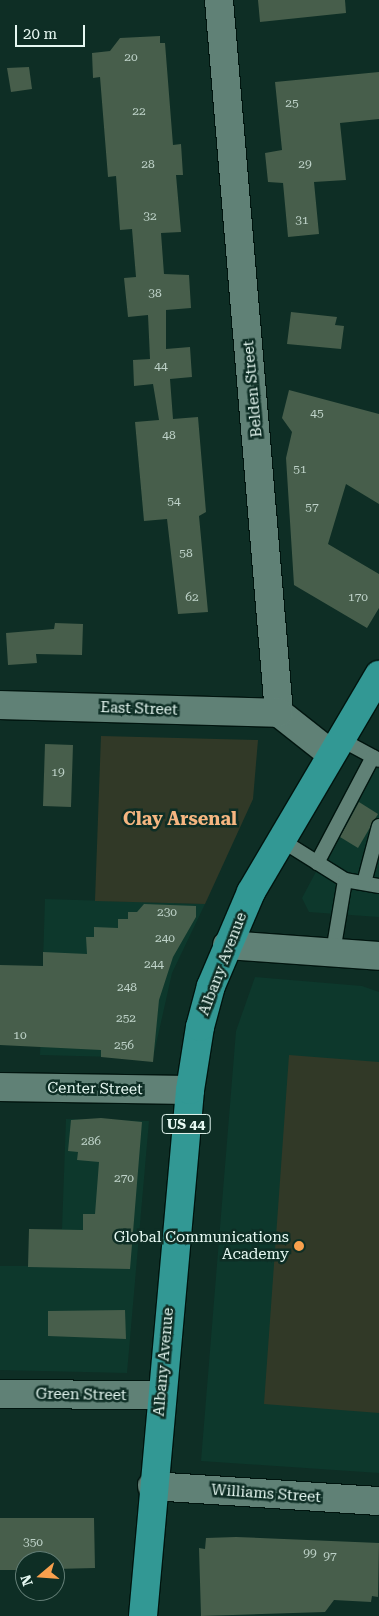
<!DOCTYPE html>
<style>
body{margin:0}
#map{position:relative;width:379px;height:1616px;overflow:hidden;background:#0e2e25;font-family:"Roboto Serif",serif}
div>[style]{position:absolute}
.built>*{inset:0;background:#0d382c}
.green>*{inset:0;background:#313927}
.building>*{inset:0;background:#475e4b}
.roads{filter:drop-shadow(1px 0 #00150f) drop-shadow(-1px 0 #00150f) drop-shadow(0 1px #00150f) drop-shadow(0 -1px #00150f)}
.service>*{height:14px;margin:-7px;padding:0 7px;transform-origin:7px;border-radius:7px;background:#608176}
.minor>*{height:28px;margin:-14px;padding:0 14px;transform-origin:14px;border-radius:14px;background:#608176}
.trunk>*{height:28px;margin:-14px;padding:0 14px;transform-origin:14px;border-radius:14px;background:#329894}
.dots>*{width:14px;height:14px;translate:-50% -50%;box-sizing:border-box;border:2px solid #0e2e25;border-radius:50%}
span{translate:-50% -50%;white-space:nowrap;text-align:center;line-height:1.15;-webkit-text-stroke:5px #0e2e25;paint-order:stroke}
.number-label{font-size:12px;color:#bed2c8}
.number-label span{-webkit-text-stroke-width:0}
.shield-label span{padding:1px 4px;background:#0e2e25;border:1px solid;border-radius:4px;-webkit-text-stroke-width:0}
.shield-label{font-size:14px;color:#e6f8f2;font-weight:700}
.street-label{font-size:15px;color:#e6f8f2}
.poi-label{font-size:15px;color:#e6f8f2}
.right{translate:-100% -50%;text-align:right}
.quarter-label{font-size:18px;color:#f5b681;font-weight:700}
.north{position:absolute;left:15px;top:1551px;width:50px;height:50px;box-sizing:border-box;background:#0e2e25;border:1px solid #647f77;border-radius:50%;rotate:252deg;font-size:14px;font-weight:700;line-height:20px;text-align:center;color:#e6f8f2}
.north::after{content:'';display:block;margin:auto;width:18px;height:22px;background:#f9a04d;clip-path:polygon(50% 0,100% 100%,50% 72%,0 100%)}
.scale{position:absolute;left:15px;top:25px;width:70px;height:22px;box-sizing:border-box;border:2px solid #e6f8f2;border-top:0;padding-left:6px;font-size:15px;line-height:18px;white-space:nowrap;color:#e6f8f2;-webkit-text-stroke:4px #0e2e25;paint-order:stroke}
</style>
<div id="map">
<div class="built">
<div style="clip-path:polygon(379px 753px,379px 917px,309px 912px,302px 898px)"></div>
<div style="clip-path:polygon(45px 899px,205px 904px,172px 973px,153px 1058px,40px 1055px)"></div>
<div style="clip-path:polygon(255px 977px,362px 986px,379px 992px,379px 1473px,201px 1461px,236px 1031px)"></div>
<div style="clip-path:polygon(66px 1119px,149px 1121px,127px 1373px,0 1370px,0 1266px,34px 1266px,50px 1229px,62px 1229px)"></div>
</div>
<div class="green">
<div style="clip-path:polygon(101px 736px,258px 740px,253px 799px,205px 904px,95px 901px)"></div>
<div style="clip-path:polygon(289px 1055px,379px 1062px,379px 1413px,264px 1404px)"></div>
</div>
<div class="building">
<div style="clip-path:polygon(258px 0,345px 0,346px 13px,260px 22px)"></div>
<div style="clip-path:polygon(160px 36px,160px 43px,165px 43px,173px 145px,181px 144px,183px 175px,176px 175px,181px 232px,161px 233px,164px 274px,189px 275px,191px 308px,166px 310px,166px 349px,190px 347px,192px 377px,170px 379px,173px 419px,198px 417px,206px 512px,199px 516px,208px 612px,178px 614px,167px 519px,144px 521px,135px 422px,159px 420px,153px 384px,134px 386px,133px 360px,150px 359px,148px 315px,128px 317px,124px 278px,136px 277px,132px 229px,120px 230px,116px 176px,108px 177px,100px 77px,93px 78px,92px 53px,110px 51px,120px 38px)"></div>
<div style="clip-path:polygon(29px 67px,32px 89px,11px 92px,7px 68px)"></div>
<div style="clip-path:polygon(379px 72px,379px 119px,340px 123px,346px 180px,314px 182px,319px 234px,288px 237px,283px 183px,268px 182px,265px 153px,282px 150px,275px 82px)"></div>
<div style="clip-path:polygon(291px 312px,337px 317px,335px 325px,344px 326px,341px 349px,287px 344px)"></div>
<div style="clip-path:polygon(289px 390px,379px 414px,379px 504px,346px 484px,328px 544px,379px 574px,379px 608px,367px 628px,294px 585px,286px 458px,292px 432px,282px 418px)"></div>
<div style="clip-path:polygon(55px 623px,83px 624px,82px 655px,36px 654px,37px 663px,8px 665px,6px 633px,54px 629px)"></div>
<div style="clip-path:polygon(45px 744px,73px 745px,71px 807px,43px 806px)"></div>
<div style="clip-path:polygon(359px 802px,378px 814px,358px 848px,340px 837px)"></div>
<div style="clip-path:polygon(144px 904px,196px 906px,196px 917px,173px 957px,159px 1000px,153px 1062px,101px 1057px,101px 1050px,0 1045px,0 965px,43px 966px,43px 952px,87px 954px,86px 937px,94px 937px,94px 927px,118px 928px,118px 919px,128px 919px,128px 912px,137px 912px)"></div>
<div style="clip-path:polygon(101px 1118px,142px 1122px,130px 1269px,28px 1267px,29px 1229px,83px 1230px,83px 1214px,95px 1214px,99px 1162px,77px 1160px,78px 1152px,68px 1151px,71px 1120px)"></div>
<div style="clip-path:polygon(125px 1310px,126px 1339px,48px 1336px,48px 1311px)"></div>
<div style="clip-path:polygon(0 1518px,94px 1518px,95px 1568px,55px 1569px,55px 1561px,25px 1561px,25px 1570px,0 1570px)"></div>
<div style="clip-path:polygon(236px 1537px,379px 1543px,378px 1597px,372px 1596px,371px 1602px,334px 1600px,325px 1612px,201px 1616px,199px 1548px,205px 1549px,206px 1538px)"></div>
</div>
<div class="roads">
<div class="service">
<div style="left:340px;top:739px;width:44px;rotate:28.3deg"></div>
<div style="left:281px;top:840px;width:75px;rotate:32deg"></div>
<div style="left:345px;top:880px;width:35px;rotate:10deg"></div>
<div style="left:317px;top:863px;width:120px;rotate:-62.2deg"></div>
<div style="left:364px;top:883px;width:59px;rotate:-75.3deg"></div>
<div style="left:333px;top:952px;width:73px;rotate:-80.5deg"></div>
</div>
<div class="minor">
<div style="left:219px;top:0;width:716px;rotate:85.19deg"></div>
<div style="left:279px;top:713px;width:66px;rotate:38.3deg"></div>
<div style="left:0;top:705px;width:279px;rotate:1.6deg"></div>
<div style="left:227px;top:945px;width:152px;rotate:4.1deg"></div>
<div style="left:0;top:1087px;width:190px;rotate:0.9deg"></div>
<div style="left:0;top:1394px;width:161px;rotate:0.4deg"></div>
<div style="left:152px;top:1486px;width:227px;rotate:3.8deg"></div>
</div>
<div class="trunk">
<div style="left:143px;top:1616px;width:528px;rotate:-84.89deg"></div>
<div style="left:190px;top:1090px;width:64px;rotate:-81deg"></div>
<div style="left:200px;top:1027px;width:42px;rotate:-75deg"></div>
<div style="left:211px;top:986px;width:102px;rotate:-66.9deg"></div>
<div style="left:251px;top:892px;width:252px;rotate:-59.5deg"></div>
</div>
</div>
<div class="dots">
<div style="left:299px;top:1246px;background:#f9a04d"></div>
</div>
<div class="number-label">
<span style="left:131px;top:58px">20</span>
<span style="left:292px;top:104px">25</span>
<span style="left:139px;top:112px">22</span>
<span style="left:148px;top:165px">28</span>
<span style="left:305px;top:165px">29</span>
<span style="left:150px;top:217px">32</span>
<span style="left:302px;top:221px">31</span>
<span style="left:155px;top:294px">38</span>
<span style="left:161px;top:367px">44</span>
<span style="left:317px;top:414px">45</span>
<span style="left:169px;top:436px">48</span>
<span style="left:300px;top:470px">51</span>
<span style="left:174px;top:502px">54</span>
<span style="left:312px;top:508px">57</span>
<span style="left:186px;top:554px">58</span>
<span style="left:192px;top:598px">62</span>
<span style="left:358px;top:598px">170</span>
<span style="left:58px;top:773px">19</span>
<span style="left:167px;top:913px">230</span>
<span style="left:165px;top:939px">240</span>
<span style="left:154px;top:965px">244</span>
<span style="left:127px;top:988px">248</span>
<span style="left:126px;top:1019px">252</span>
<span style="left:20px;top:1036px">10</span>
<span style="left:124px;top:1046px">256</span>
<span style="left:91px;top:1142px">286</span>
<span style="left:124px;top:1179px">270</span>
<span style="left:33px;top:1543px">350</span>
<span style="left:310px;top:1554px">99</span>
<span style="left:330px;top:1557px">97</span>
</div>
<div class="shield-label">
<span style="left:186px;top:1124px">US 44</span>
</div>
<div class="street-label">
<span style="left:253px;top:389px;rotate:-95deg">Belden Street</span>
<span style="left:139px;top:709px;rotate:2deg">East Street</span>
<span style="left:223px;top:964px;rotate:-69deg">Albany Avenue</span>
<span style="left:95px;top:1089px;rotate:1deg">Center Street</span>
<span style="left:164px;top:1362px;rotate:-85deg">Albany Avenue</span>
<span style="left:81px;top:1395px;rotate:1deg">Green Street</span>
<span style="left:266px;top:1494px;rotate:4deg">Williams Street</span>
</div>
<div class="poi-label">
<span class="right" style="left:289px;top:1246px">Global Communications<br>Academy</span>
</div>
<div class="quarter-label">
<span style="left:180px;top:819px">Clay Arsenal</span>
</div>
<div class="north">N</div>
<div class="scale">20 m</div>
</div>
